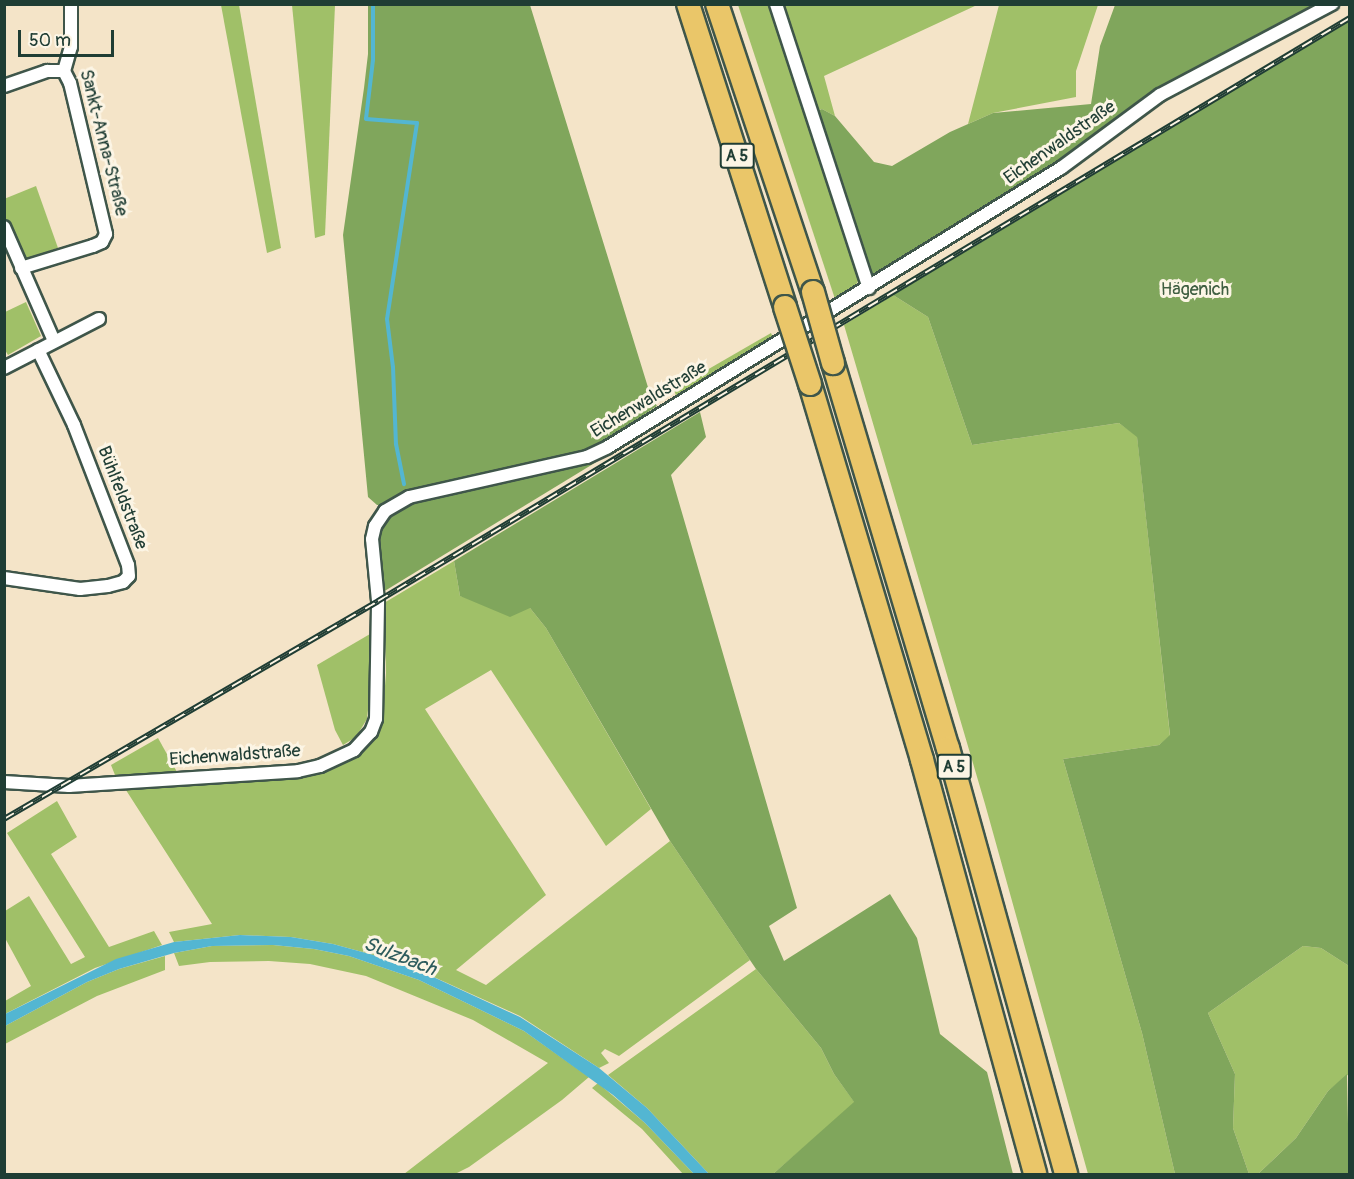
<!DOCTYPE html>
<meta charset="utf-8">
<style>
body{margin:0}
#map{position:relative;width:1354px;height:1179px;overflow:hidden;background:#f4e4c8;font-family:Pangolin,sans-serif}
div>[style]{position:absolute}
.green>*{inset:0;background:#a0c068}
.forest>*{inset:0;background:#80a65c}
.water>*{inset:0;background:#53b6d2}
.stream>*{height:4px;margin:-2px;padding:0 2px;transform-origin:2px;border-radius:2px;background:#53b6d2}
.roads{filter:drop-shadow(2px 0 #3f564a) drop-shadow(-2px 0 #3f564a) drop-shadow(0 2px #3f564a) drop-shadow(0 -2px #3f564a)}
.street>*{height:12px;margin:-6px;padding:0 6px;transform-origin:6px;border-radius:6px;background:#fff}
.highway>*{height:22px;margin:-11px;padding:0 11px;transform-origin:11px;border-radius:11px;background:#eac669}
.rail>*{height:6px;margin-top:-3px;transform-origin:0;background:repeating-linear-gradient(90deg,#fcf5e5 0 11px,#1f3d34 0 22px);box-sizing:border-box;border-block:2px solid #1f3d34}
.bridges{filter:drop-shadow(2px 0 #3f564a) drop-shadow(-2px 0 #3f564a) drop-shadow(0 2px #3f564a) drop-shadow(0 -2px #3f564a)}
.highway-bridge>*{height:22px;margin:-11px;padding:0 11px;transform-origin:11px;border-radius:11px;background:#eac669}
span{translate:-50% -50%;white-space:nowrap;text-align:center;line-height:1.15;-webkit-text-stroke:6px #fcf5e5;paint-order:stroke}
.shield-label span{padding:2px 4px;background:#fcf5e5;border:2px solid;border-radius:4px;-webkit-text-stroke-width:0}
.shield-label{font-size:16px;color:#1f3d34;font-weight:700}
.street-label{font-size:18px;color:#1f3d34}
.park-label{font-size:18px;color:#3f5e41}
.water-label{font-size:20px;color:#2c5b5c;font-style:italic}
.frame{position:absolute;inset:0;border:6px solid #1f3d34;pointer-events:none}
.scale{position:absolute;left:18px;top:30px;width:96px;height:27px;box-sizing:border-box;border:3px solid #1f3d34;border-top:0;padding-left:8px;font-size:18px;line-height:21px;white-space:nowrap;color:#1f3d34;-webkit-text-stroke:4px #fcf5e5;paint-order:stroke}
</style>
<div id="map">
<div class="green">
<div style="clip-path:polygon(221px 5px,239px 5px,281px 248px,267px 253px)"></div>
<div style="clip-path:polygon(292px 5px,335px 5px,325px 235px,315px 238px)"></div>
<div style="clip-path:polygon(738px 5px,770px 5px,859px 279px,852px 293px,836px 302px)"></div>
<div style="clip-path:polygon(781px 5px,977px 5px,824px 76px,835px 116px,822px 109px,816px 111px)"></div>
<div style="clip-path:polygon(999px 5px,1098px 5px,1076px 71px,1076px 97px,993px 113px,968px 124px)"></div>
<div style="clip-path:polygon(36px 186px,58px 248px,27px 258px,19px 254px,5px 218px,4px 199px)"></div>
<div style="clip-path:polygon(893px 295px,928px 317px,972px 445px,1119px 423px,1137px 436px,1170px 736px,1159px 745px,1063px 759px,1142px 1033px,1175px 1174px,1088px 1174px,985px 804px,844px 325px)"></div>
<div style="clip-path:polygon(26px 302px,41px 336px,8px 355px,5px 350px,5px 312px)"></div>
<div style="clip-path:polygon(771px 333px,774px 340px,677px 399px,674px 389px)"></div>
<div style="clip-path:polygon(454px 561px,460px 596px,530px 608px,546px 628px,651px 809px,606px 846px,491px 670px,425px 709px,546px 895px,456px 970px,486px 985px,670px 841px,750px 960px,619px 1056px,605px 1049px,601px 1053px,609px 1063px,599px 1068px,520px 1016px,416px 969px,377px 956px,333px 944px,291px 937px,240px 935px,174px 942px,169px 932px,212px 924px,124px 787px,266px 780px,314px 774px,349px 760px,373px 740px,383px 711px,386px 673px,384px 603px)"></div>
<div style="clip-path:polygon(370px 634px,372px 673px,367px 719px,356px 737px,343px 745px,335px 730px,317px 665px)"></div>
<div style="clip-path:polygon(158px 738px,177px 772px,115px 775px,111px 765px)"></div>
<div style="clip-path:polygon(57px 801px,77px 837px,51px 854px,109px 947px,154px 931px,162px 945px,95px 968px,5px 1014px,5px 1001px,31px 986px,5px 938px,5px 911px,29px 896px,71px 964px,85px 957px,7px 833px)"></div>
<div style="clip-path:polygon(273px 945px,314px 949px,349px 956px,419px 980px,524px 1031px,589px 1077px,562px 1100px,469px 1167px,455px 1174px,404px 1174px,548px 1063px,473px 1020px,366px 976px,310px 964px,269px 961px,210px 962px,179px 966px,174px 953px,212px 946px)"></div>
<div style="clip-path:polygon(1303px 946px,1321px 948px,1349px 966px,1349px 1074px,1328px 1091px,1296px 1138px,1258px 1174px,1249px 1174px,1233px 1128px,1235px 1074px,1208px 1013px)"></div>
<div style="clip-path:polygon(165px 956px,165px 970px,97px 996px,5px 1044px,5px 1026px,87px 982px,119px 969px)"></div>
<div style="clip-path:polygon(756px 969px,821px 1048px,834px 1074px,855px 1103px,773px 1174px,709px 1174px,647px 1108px,608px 1075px)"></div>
<div style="clip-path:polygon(598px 1083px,645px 1123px,694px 1174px,683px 1174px,642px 1129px,592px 1088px)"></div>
</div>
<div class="forest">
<div style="clip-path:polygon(368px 5px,530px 5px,651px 397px,657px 406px,587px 453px,385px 505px,377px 505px,368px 497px,343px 235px,364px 88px,368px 54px)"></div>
<div style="clip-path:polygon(1115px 5px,1321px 5px,1286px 25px,1170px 81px,1081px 146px,911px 259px,859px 279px,805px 116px,822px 109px,835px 116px,874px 162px,892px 166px,950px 132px,993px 113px,1091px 104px,1100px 46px)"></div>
<div style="clip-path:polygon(1349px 21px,1349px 966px,1321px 948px,1303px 946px,1208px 1013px,1235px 1074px,1233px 1128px,1249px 1174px,1175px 1174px,1142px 1033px,1063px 759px,1159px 745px,1170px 735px,1137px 437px,1119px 423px,972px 445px,928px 317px,893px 295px)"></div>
<div style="clip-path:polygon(700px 412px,706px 437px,671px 475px,797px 908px,769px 926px,784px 961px,890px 894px,917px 938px,940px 1034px,987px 1072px,1013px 1174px,773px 1174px,854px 1102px,834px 1074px,821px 1048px,756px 969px,670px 841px,546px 628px,530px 608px,510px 617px,460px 596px,454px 561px)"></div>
<div style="clip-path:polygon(619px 445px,616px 450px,383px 592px,379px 541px,382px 527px,387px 518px,403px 504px)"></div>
<div style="clip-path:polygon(1347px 1074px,1349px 1174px,1258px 1174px,1296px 1138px,1328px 1091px)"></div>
</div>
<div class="water">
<div style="clip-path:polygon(240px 935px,291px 937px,333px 944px,377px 956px,416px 969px,520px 1017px,599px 1068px,647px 1108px,709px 1174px,694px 1174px,645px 1123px,613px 1095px,524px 1031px,419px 980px,349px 956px,314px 949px,273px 945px,212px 946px,174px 953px,119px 969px,87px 982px,5px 1026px,5px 1014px,116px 959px,174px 942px)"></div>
</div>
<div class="stream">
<div style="left:373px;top:4px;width:56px;rotate:90deg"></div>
<div style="left:373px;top:60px;width:59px;rotate:96.8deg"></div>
<div style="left:366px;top:119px;width:51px;rotate:4.5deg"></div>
<div style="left:417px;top:123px;width:198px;rotate:98.7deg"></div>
<div style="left:387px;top:319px;width:48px;rotate:82.9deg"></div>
<div style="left:393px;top:367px;width:77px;rotate:87.8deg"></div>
<div style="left:396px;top:444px;width:41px;rotate:78.7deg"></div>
</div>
<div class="roads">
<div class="street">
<div style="left:776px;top:4px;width:299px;rotate:71.9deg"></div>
<div style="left:4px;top:86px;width:46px;rotate:-19.2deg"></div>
<div style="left:47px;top:71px;width:17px"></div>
<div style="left:4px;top:227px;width:124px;rotate:66.3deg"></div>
<div style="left:21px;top:268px;width:75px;rotate:-17deg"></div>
<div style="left:93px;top:246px;width:10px;rotate:-24deg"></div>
<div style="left:102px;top:242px;width:9px;rotate:-63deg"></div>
<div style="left:106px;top:234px;width:155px;rotate:-103.4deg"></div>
<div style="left:70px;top:83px;width:13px;rotate:-117deg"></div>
<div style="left:64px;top:71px;width:25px;rotate:-74deg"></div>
<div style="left:71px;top:47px;width:43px;rotate:-90deg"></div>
<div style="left:4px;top:368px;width:107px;rotate:-27.3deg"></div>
<div style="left:4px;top:578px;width:77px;rotate:8.2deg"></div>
<div style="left:80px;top:589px;width:28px;rotate:-6deg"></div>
<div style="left:108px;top:586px;width:16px;rotate:-15deg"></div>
<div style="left:123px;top:582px;width:8px;rotate:-45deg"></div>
<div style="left:129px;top:576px;width:11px;rotate:-95deg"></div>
<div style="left:128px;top:565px;width:150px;rotate:-111.1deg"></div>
<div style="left:74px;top:425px;width:83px;rotate:-115.6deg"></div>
<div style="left:4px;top:782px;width:65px;rotate:3.5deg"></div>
<div style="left:69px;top:786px;width:229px;rotate:-3.7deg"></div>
<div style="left:298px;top:771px;width:23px;rotate:-13deg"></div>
<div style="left:320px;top:766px;width:38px;rotate:-25deg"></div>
<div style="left:354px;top:750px;width:25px;rotate:-47deg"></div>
<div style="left:371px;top:732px;width:14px;rotate:-69deg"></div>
<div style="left:376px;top:719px;width:118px;rotate:-89deg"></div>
<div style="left:378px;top:601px;width:62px;rotate:-95.5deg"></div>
<div style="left:372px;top:539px;width:13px;rotate:-77deg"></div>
<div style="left:375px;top:526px;width:18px;rotate:-56deg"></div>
<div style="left:385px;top:511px;width:28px;rotate:-30deg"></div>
<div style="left:409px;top:497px;width:182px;rotate:-12.7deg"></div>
<div style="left:587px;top:457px;width:23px;rotate:-25deg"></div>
<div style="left:608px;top:447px;width:532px;rotate:-31.63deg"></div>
<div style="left:1061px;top:168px;width:123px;rotate:-36.4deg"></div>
<div style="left:1160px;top:95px;width:195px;rotate:-27.9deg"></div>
</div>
<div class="highway">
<div style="left:688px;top:4px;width:318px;rotate:72.2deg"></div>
<div style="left:717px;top:4px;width:304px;rotate:71.6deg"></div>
<div style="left:833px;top:363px;width:402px;rotate:73.4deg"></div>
<div style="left:948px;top:748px;width:442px;rotate:74.5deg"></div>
<div style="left:810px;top:384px;width:392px;rotate:73.4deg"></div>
<div style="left:922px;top:760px;width:429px;rotate:74.7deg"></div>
</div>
</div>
<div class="rail">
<div style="left:4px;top:819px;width:433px;rotate:-30.2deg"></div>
<div style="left:378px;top:601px;width:1133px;rotate:-30.96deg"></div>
</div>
<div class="bridges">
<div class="highway-bridge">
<div style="left:813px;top:292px;width:74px;rotate:74.3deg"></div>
<div style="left:785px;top:307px;width:81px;rotate:72deg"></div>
</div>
</div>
<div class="shield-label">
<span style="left:737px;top:156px">A 5</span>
<span style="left:954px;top:767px">A 5</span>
</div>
<div class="street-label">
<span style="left:103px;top:143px;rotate:76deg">Sankt-Anna-Straße</span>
<span style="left:1060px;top:143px;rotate:-35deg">Eichenwaldstraße</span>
<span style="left:649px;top:400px;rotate:-31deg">Eichenwaldstraße</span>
<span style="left:122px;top:498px;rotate:69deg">Bühlfeldstraße</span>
<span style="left:235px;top:756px;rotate:-4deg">Eichenwaldstraße</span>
</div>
<div class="park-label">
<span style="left:1195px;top:290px">Hägenich</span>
</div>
<div class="water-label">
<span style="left:400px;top:956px;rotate:21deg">Sulzbach</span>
</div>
<div class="frame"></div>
<div class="scale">50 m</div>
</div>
